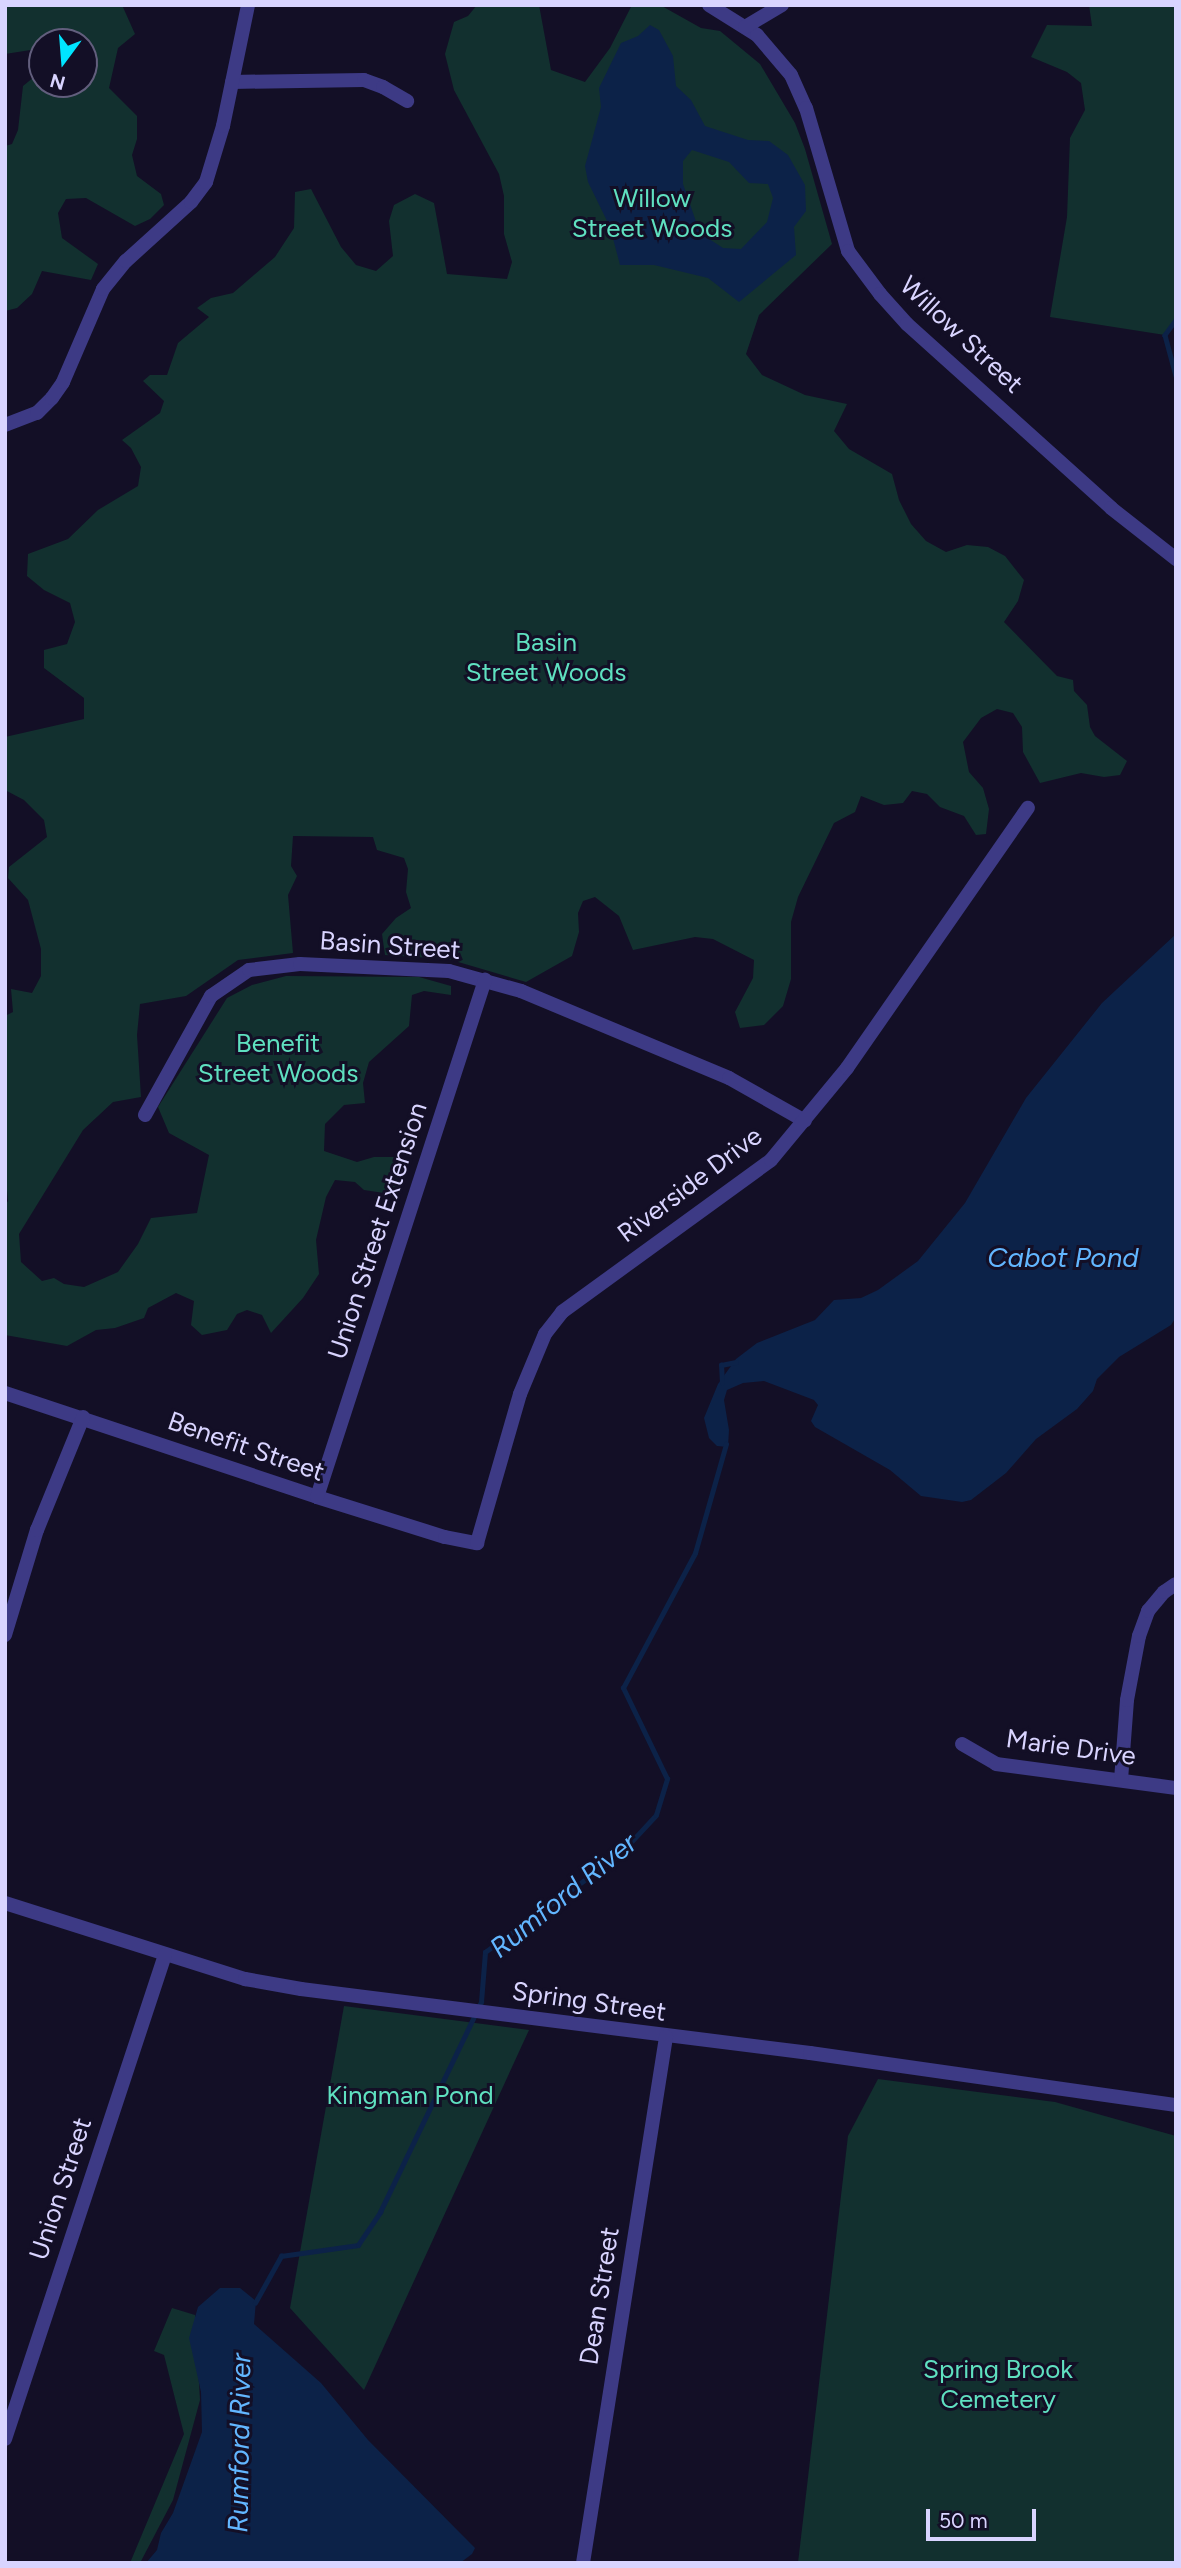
<!DOCTYPE html>
<style>
body{margin:0}
#map{position:relative;width:1181px;height:2568px;overflow:hidden;background:#130f26;font-family:Figtree,sans-serif}
div>[style]{position:absolute}
.green>*{inset:0;background:#12302f}
.water>*{inset:0;background:#0c2248}
.stream>*{height:4.5px;margin:-2.25px;padding:0 2.25px;transform-origin:2.25px;border-radius:2.25px;background:#0c2248}
.minor>*{height:14px;margin:-7px;padding:0 7px;transform-origin:7px;border-radius:7px;background:#3d3a85}
span{translate:-50% -50%;white-space:nowrap;text-align:center;line-height:1.15;-webkit-text-stroke:6px #130f26;paint-order:stroke}
.park-label{font-size:26px;color:#5fe0c0}
.street-label{font-size:26px;color:#d9d4ff}
.water-label{font-size:28px;color:#62b6ff;font-style:italic}
.frame{position:absolute;inset:0;border:7px solid #d9d4ff;pointer-events:none}
.north{position:absolute;left:28px;top:28px;width:70px;height:70px;box-sizing:border-box;background:#130f26;border:2px solid #625e7d;border-radius:50%;rotate:196deg;font-size:19px;font-weight:700;line-height:28px;text-align:center;color:#d9d4ff}
.north::after{content:'';display:block;margin:auto;width:24px;height:32px;background:#00e5ff;clip-path:polygon(50% 0,100% 100%,50% 72%,0 100%)}
.scale{position:absolute;left:926px;top:2509px;width:110px;height:32px;box-sizing:border-box;border:4px solid #d9d4ff;border-top:0;padding-left:9px;font-size:21px;line-height:24px;white-space:nowrap;color:#d9d4ff;-webkit-text-stroke:5px #130f26;paint-order:stroke}
</style>
<div id="map">
<div class="green">
<div style="clip-path:polygon(evenodd,5px 5px,122px 5px,135px 34px,118px 48px,109px 88px,137px 116px,137px 139px,132px 155px,137px 176px,161px 194px,164px 205px,150px 219px,135px 226px,86px 198px,66px 199px,58px 213px,62px 238px,98px 264px,91px 280px,42px 271px,32px 294px,17px 308px,5px 311px,5px 146px,12px 144px,18px 130px,23px 86px,39px 73px,41px 58px,37px 49px,5px 54px,5px 5px,84px 42px,84px 84px,42px 84px,42px 42px,84px 42px)"></div>
<div style="clip-path:polygon(477px 5px,539px 5px,551px 70px,585px 82px,610px 48px,632px 5px,660px 5px,701px 28px,720px 31px,760px 64px,795px 123px,805px 149px,832px 244px,759px 315px,746px 354px,762px 375px,805px 395px,847px 404px,834px 431px,849px 449px,892px 474px,899px 500px,911px 524px,926px 541px,946px 552px,967px 545px,988px 547px,1005px 556px,1024px 580px,1018px 601px,1004px 622px,1057px 676px,1073px 680px,1074px 691px,1087px 705px,1090px 727px,1095px 736px,1127px 761px,1120px 775px,1104px 777px,1081px 773px,1040px 783px,1023px 752px,1022px 727px,1013px 713px,997px 709px,981px 718px,963px 742px,969px 772px,983px 788px,989px 809px,986px 834px,976px 835px,964px 816px,940px 807px,927px 794px,912px 791px,903px 803px,884px 805px,861px 796px,855px 812px,834px 823px,798px 897px,791px 922px,791px 979px,783px 1006px,764px 1025px,740px 1028px,735px 1012px,753px 978px,754px 960px,713px 939px,695px 937px,633px 950px,619px 916px,595px 897px,583px 901px,578px 913px,579px 932px,572px 956px,526px 982px,448px 959px,385px 955px,382px 934px,396px 918px,411px 908px,406px 892px,408px 869px,404px 858px,377px 850px,373px 837px,293px 836px,291px 866px,297px 876px,288px 895px,293px 953px,238px 960px,186px 996px,140px 1004px,137px 1035px,141px 1097px,113px 1102px,83px 1130px,19px 1234px,21px 1262px,42px 1281px,54px 1278px,64px 1284px,84px 1287px,118px 1272px,138px 1244px,151px 1218px,197px 1213px,209px 1155px,169px 1133px,158px 1107px,227px 998px,252px 985px,286px 976px,419px 977px,451px 986px,451px 995px,424px 991px,412px 995px,409px 1026px,369px 1062px,363px 1083px,365px 1103px,344px 1105px,325px 1124px,324px 1151px,357px 1162px,374px 1157px,395px 1157px,408px 1165px,402px 1186px,384px 1193px,364px 1190px,355px 1182px,335px 1180px,326px 1197px,316px 1240px,319px 1274px,303px 1298px,271px 1333px,262px 1315px,247px 1310px,237px 1314px,227px 1330px,202px 1335px,191px 1325px,194px 1301px,176px 1293px,148px 1308px,144px 1318px,115px 1328px,96px 1330px,67px 1346px,5px 1335px,5px 1205px,8px 1201px,5px 1170px,5px 1016px,13px 1012px,11px 989px,32px 993px,41px 976px,41px 949px,28px 900px,8px 878px,9px 867px,47px 837px,44px 820px,24px 800px,5px 790px,5px 737px,84px 719px,84px 698px,44px 668px,44px 650px,67px 644px,75px 622px,70px 603px,44px 590px,27px 576px,28px 554px,68px 539px,98px 510px,138px 486px,141px 467px,131px 448px,122px 440px,160px 413px,164px 401px,143px 381px,150px 375px,167px 375px,178px 343px,209px 317px,197px 308px,211px 298px,233px 293px,275px 257px,294px 228px,295px 192px,311px 189px,341px 247px,356px 265px,376px 271px,393px 256px,389px 221px,394px 205px,415px 194px,434px 203px,447px 274px,507px 279px,512px 262px,504px 234px,504px 196px,499px 174px,454px 90px,445px 54px,454px 22px,468px 16px)"></div>
<div style="clip-path:polygon(1089px 5px,1176px 5px,1176px 320px,1165px 335px,1050px 317px,1067px 217px,1070px 138px,1085px 110px,1081px 83px,1067px 72px,1031px 57px,1047px 25px,1092px 26px)"></div>
<div style="clip-path:polygon(344px 2006px,529px 2030px,364px 2390px,290px 2308px)"></div>
<div style="clip-path:polygon(878px 2079px,1055px 2102px,1176px 2136px,1176px 2563px,798px 2563px,848px 2136px)"></div>
<div style="clip-path:polygon(172px 2308px,195px 2315px,200px 2400px,173px 2500px,140px 2563px,130px 2563px,184px 2434px,164px 2355px,154px 2351px)"></div>
</div>
<div class="water">
<div style="clip-path:polygon(evenodd,650px 25px,659px 30px,673px 56px,676px 86px,691px 100px,705px 126px,748px 140px,769px 141px,788px 155px,805px 185px,806px 211px,794px 227px,796px 255px,739px 302px,708px 278px,654px 265px,620px 265px,610px 227px,588px 182px,585px 166px,601px 107px,599px 88px,621px 43px,638px 36px,650px 25px,692px 150px,729px 162px,749px 183px,768px 184px,773px 198px,767px 222px,741px 249px,723px 248px,700px 233px,683px 184px,683px 161px,692px 150px)"></div>
<div style="clip-path:polygon(1176px 934px,1176px 1317px,1171px 1325px,1119px 1357px,1097px 1379px,1093px 1391px,1077px 1409px,1036px 1439px,1006px 1473px,971px 1500px,962px 1502px,921px 1496px,890px 1470px,815px 1427px,811px 1421px,818px 1405px,814px 1400px,764px 1381px,743px 1383px,727px 1390px,724px 1400px,729px 1430px,728px 1447px,717px 1446px,709px 1438px,704px 1418px,718px 1384px,736px 1359px,757px 1343px,815px 1320px,834px 1300px,861px 1298px,878px 1290px,918px 1261px,965px 1203px,1026px 1098px,1102px 1003px)"></div>
<div style="clip-path:polygon(220px 2288px,240px 2288px,256px 2301px,254px 2324px,321px 2383px,368px 2440px,475px 2548px,472px 2554px,460px 2563px,146px 2563px,157px 2550px,161px 2533px,173px 2513px,202px 2432px,201px 2392px,189px 2338px,198px 2307px)"></div>
</div>
<div class="stream">
<div style="left:1176px;top:320px;width:19px;rotate:126deg"></div>
<div style="left:1165px;top:335px;width:42px;rotate:75deg"></div>
<div style="left:722px;top:1383px;width:18px;rotate:-93deg"></div>
<div style="left:721px;top:1365px;width:15px;rotate:-11deg"></div>
<div style="left:255px;top:2303px;width:54px;rotate:-61deg"></div>
<div style="left:281px;top:2256px;width:78px;rotate:-8.1deg"></div>
<div style="left:358px;top:2245px;width:40px;rotate:-56deg"></div>
<div style="left:380px;top:2212px;width:233px;rotate:-64.3deg"></div>
<div style="left:481px;top:2002px;width:50px;rotate:-85.4deg"></div>
<div style="left:485px;top:1952px;width:165px;rotate:-35.9deg"></div>
<div style="left:619px;top:1855px;width:54px;rotate:-47.2deg"></div>
<div style="left:656px;top:1815px;width:38px;rotate:-73deg"></div>
<div style="left:667px;top:1779px;width:101px;rotate:-115.8deg"></div>
<div style="left:623px;top:1688px;width:153px;rotate:-61.9deg"></div>
<div style="left:695px;top:1553px;width:113px;rotate:-74.1deg"></div>
</div>
<div class="minor">
<div style="left:709px;top:5px;width:57px;rotate:32deg"></div>
<div style="left:757px;top:35px;width:52px;rotate:49.6deg"></div>
<div style="left:791px;top:75px;width:36px;rotate:66deg"></div>
<div style="left:806px;top:108px;width:149px;rotate:73.6deg"></div>
<div style="left:848px;top:251px;width:54px;rotate:53.3deg"></div>
<div style="left:880px;top:294px;width:40px;rotate:48deg"></div>
<div style="left:907px;top:324px;width:275px;rotate:42deg"></div>
<div style="left:1111px;top:508px;width:83px;rotate:38.1deg"></div>
<div style="left:745px;top:27px;width:43px;rotate:-30.7deg"></div>
<div style="left:232px;top:82px;width:132px;rotate:-0.9deg"></div>
<div style="left:364px;top:80px;width:20px;rotate:20deg"></div>
<div style="left:383px;top:87px;width:28px;rotate:30deg"></div>
<div style="left:5px;top:425px;width:34px;rotate:-21deg"></div>
<div style="left:37px;top:413px;width:21px;rotate:-45deg"></div>
<div style="left:52px;top:398px;width:19px;rotate:-55deg"></div>
<div style="left:63px;top:382px;width:101px;rotate:-66.7deg"></div>
<div style="left:103px;top:289px;width:36px;rotate:-51deg"></div>
<div style="left:126px;top:261px;width:88px;rotate:-42.2deg"></div>
<div style="left:191px;top:202px;width:25px;rotate:-53deg"></div>
<div style="left:206px;top:182px;width:59px;rotate:-73.1deg"></div>
<div style="left:223px;top:126px;width:124px;rotate:-78.3deg"></div>
<div style="left:145px;top:1115px;width:136px;rotate:-61deg"></div>
<div style="left:211px;top:996px;width:46px;rotate:-34.4deg"></div>
<div style="left:249px;top:970px;width:51px;rotate:-6.7deg"></div>
<div style="left:300px;top:964px;width:149px;rotate:2.7deg"></div>
<div style="left:449px;top:971px;width:75px;rotate:15.5deg"></div>
<div style="left:521px;top:991px;width:225px;rotate:22.7deg"></div>
<div style="left:729px;top:1078px;width:87px;rotate:29.5deg"></div>
<div style="left:5px;top:1393px;width:329px;rotate:18.4deg"></div>
<div style="left:317px;top:1497px;width:134px;rotate:17.4deg"></div>
<div style="left:445px;top:1537px;width:33px;rotate:11deg"></div>
<div style="left:477px;top:1543px;width:155px;rotate:-73.9deg"></div>
<div style="left:520px;top:1394px;width:65px;rotate:-67.4deg"></div>
<div style="left:545px;top:1334px;width:28px;rotate:-52deg"></div>
<div style="left:562px;top:1312px;width:258px;rotate:-36deg"></div>
<div style="left:771px;top:1160px;width:119px;rotate:-50.4deg"></div>
<div style="left:847px;top:1068px;width:317px;rotate:-55.2deg"></div>
<div style="left:317px;top:1497px;width:544px;rotate:-72deg"></div>
<div style="left:5px;top:1635px;width:110px;rotate:-73.1deg"></div>
<div style="left:37px;top:1530px;width:122px;rotate:-67.8deg"></div>
<div style="left:962px;top:1744px;width:39px;rotate:30deg"></div>
<div style="left:996px;top:1764px;width:182px;rotate:7.6deg"></div>
<div style="left:1121px;top:1780px;width:80px;rotate:-85.7deg"></div>
<div style="left:1127px;top:1700px;width:65px;rotate:-79.4deg"></div>
<div style="left:1139px;top:1636px;width:27px;rotate:-70deg"></div>
<div style="left:1148px;top:1611px;width:25px;rotate:-50deg"></div>
<div style="left:1164px;top:1592px;width:14px;rotate:-34deg"></div>
<div style="left:5px;top:1903px;width:252px;rotate:17.6deg"></div>
<div style="left:245px;top:1979px;width:57px;rotate:10.1deg"></div>
<div style="left:301px;top:1989px;width:513px;rotate:7.17deg"></div>
<div style="left:810px;top:2053px;width:370px;rotate:8.1deg"></div>
<div style="left:5px;top:2439px;width:510px;rotate:-71.71deg"></div>
<div style="left:583px;top:2563px;width:533px;rotate:-81.03deg"></div>
</div>
<div class="park-label">
<span style="left:652px;top:214px">Willow<br>Street Woods</span>
<span style="left:546px;top:658px">Basin<br>Street Woods</span>
<span style="left:278px;top:1059px">Benefit<br>Street Woods</span>
<span style="left:410px;top:2096px">Kingman Pond</span>
<span style="left:998px;top:2385px">Spring Brook<br>Cemetery</span>
</div>
<div class="street-label">
<span style="left:961px;top:335px;rotate:43deg">Willow Street</span>
<span style="left:390px;top:946px;rotate:4deg">Basin Street</span>
<span style="left:690px;top:1185px;rotate:-37deg">Riverside Drive</span>
<span style="left:378px;top:1231px;rotate:-72deg">Union Street Extension</span>
<span style="left:246px;top:1447px;rotate:19deg">Benefit Street</span>
<span style="left:1071px;top:1748px;rotate:8deg">Marie Drive</span>
<span style="left:589px;top:2002px;rotate:8deg">Spring Street</span>
<span style="left:61px;top:2189px;rotate:-72deg">Union Street</span>
<span style="left:600px;top:2296px;rotate:-81deg">Dean Street</span>
</div>
<div class="water-label">
<span style="left:1063px;top:1257px">Cabot Pond</span>
<span style="left:563px;top:1895px;rotate:-39deg">Rumford River</span>
<span style="left:239px;top:2443px;rotate:-89deg">Rumford River</span>
</div>
<div class="frame"></div>
<div class="north">N</div>
<div class="scale">50 m</div>
</div>
